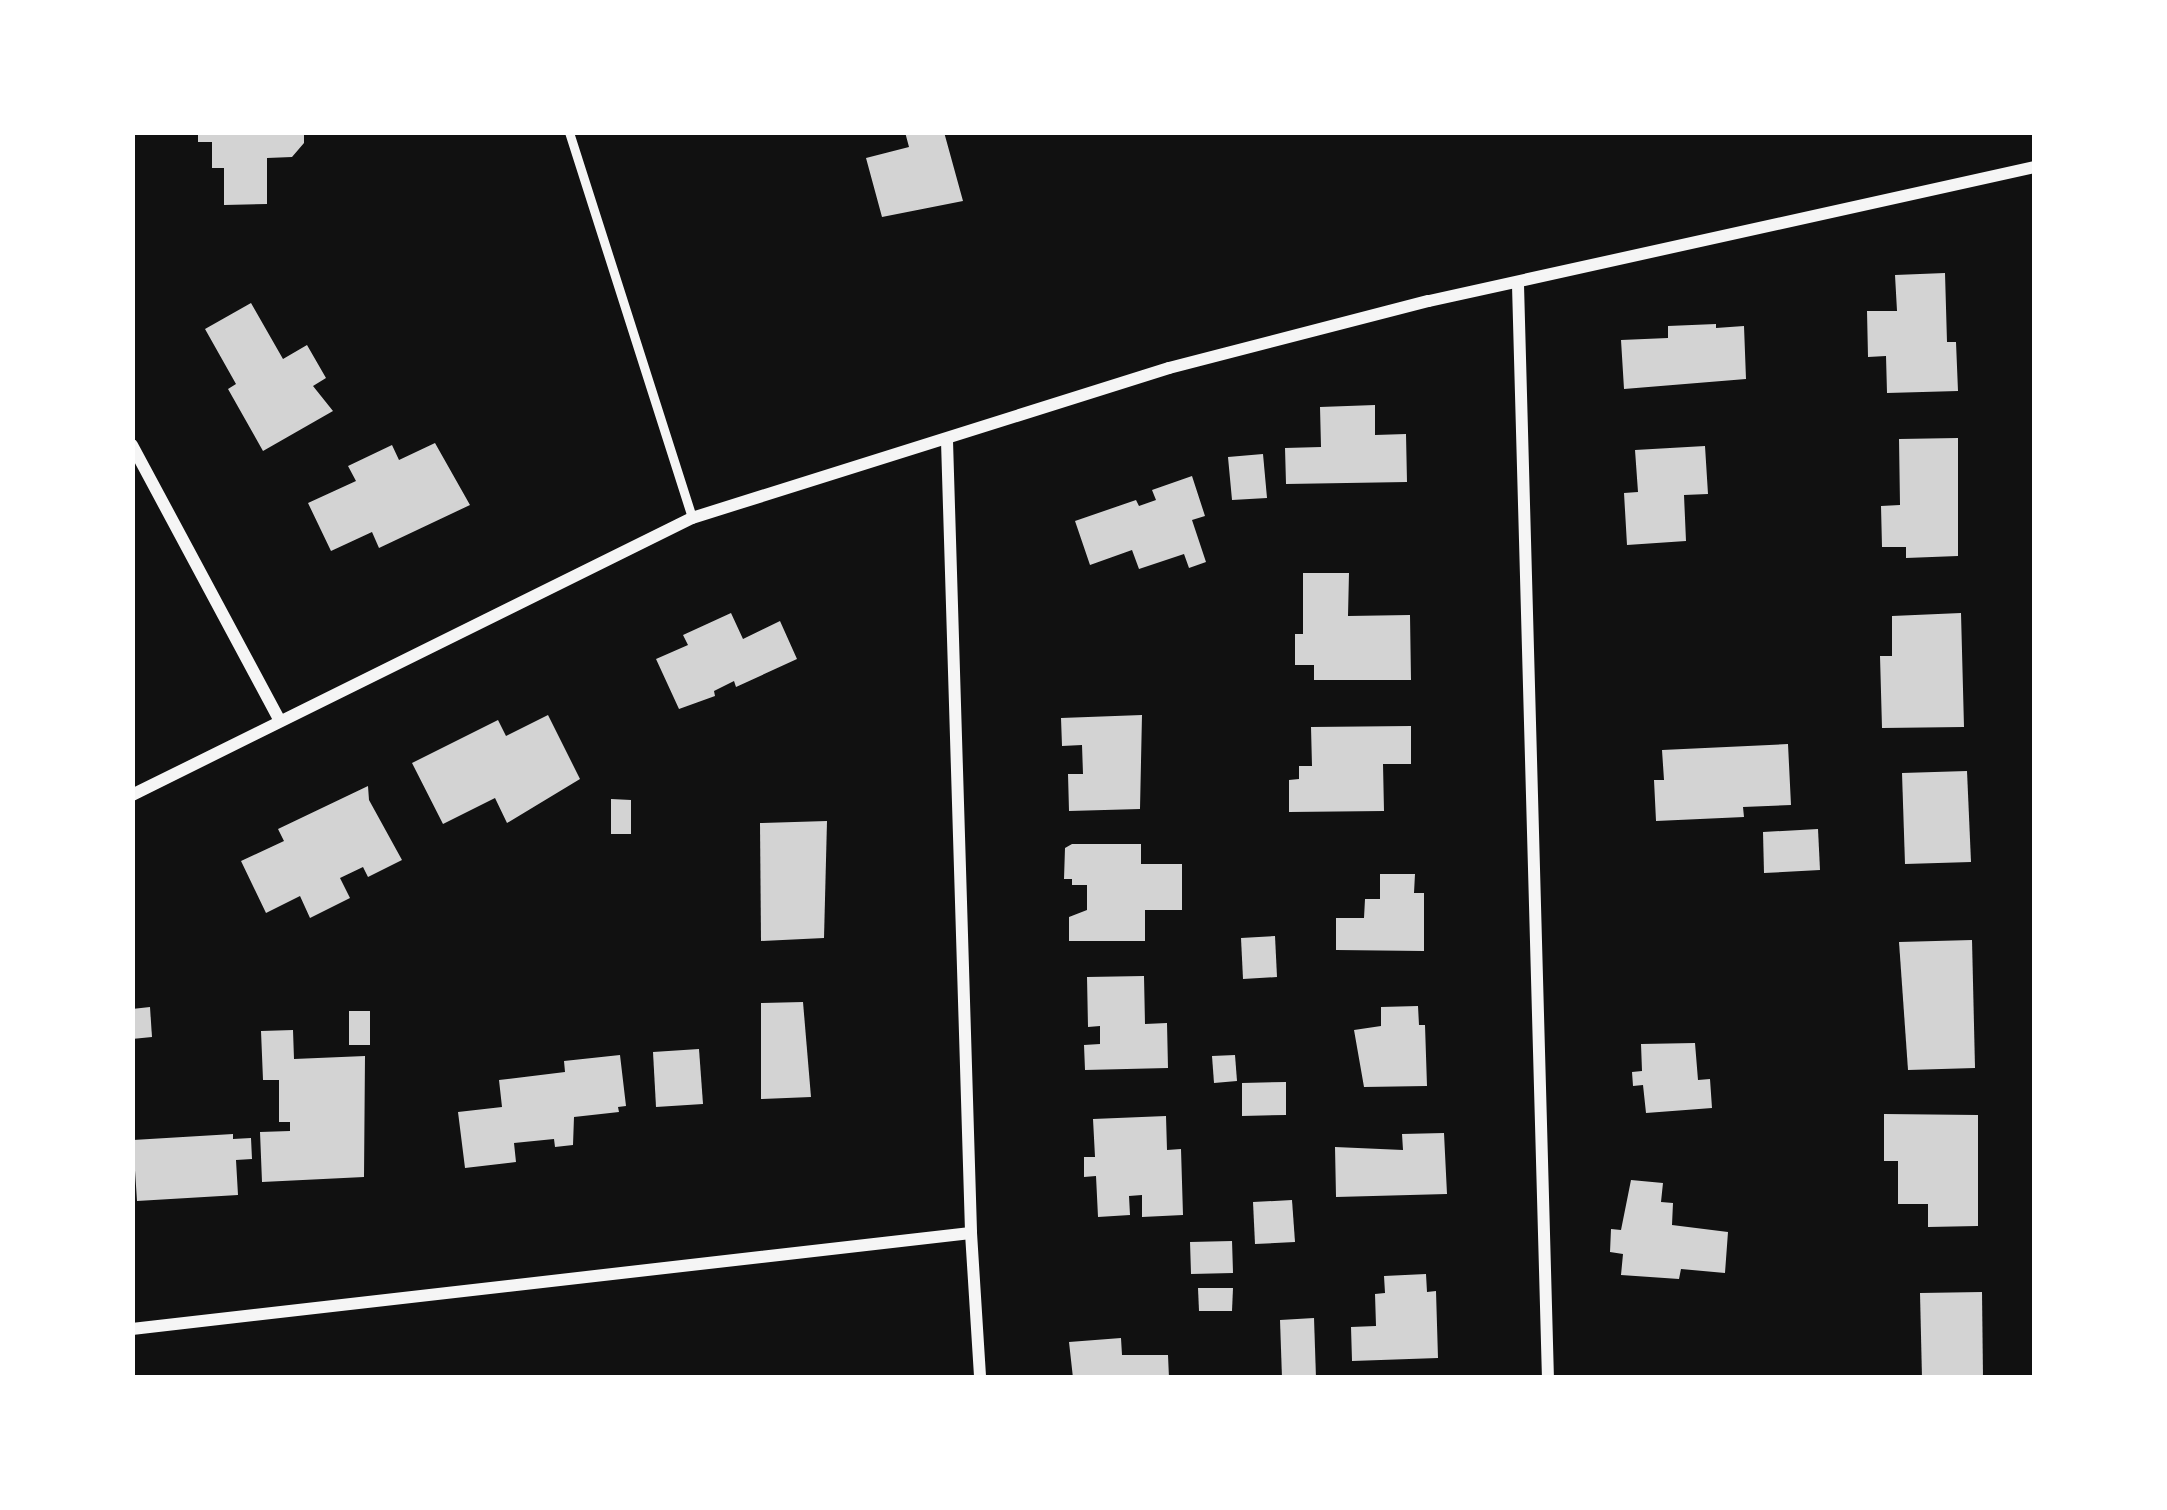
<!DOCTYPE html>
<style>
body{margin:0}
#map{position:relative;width:2167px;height:1510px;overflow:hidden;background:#111;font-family:"Crimson Pro",serif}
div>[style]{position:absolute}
.building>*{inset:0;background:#d3d3d3}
.service>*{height:9px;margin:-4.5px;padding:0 4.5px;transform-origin:4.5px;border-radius:4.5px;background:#f5f5f5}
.minor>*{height:12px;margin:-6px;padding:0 6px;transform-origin:6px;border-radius:6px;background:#f5f5f5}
span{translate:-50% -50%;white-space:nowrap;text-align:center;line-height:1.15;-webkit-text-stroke:12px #fff;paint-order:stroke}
.frame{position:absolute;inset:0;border:135px solid #fff;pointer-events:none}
</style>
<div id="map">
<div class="building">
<div style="clip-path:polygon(198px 132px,304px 132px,304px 143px,292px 157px,267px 158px,267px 204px,224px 205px,224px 168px,212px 168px,212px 142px,198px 142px)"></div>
<div style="clip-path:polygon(905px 132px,944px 132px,963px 201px,882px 217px,866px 158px,909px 147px)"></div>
<div style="clip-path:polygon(1945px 273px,1947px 342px,1956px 342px,1958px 391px,1887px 393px,1886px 356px,1868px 357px,1867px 311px,1897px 311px,1895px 275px)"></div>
<div style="clip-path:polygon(251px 303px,283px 359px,307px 345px,326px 378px,313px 386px,333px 411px,263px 451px,228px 389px,236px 384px,205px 329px)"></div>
<div style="clip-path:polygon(1716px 324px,1716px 328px,1744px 326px,1746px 379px,1624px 389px,1621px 340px,1668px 338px,1668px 326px)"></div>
<div style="clip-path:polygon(1375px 405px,1375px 435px,1406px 434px,1407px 482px,1286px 484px,1285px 448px,1321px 447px,1320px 407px)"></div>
<div style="clip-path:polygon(1958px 438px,1958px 556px,1906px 558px,1906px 547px,1882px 547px,1881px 506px,1900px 505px,1899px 439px)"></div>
<div style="clip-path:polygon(435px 443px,470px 505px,379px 548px,372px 532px,331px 551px,308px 503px,356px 481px,348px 466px,392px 445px,399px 460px)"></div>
<div style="clip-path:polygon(1705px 446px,1708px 494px,1684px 495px,1686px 541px,1627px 545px,1624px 493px,1638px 492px,1635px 450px)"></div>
<div style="clip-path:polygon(1263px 454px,1267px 498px,1232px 500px,1228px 457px)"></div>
<div style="clip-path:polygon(1192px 476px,1205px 516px,1192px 520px,1206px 562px,1189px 568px,1184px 554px,1139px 569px,1132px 550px,1090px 565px,1075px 521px,1136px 500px,1139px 506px,1156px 500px,1152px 490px)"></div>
<div style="clip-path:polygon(1303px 573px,1349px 573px,1348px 616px,1410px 615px,1411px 680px,1314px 680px,1314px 665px,1295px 665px,1295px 634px,1303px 634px)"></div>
<div style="clip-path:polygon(731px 613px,743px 639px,780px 621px,797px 659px,736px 687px,734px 681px,714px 691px,715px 696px,679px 709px,656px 659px,688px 645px,683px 635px)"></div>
<div style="clip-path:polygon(1961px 613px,1964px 727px,1882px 728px,1880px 656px,1892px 656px,1892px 616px)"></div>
<div style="clip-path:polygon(548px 715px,580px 779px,507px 823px,495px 798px,443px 824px,412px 763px,498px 720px,506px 736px)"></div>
<div style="clip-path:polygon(1142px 715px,1140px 809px,1069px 811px,1068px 774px,1083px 774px,1082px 745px,1062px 746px,1061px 718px)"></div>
<div style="clip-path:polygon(1411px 726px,1411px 764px,1383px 764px,1384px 811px,1289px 812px,1289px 780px,1299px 779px,1299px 766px,1312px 766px,1311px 727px)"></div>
<div style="clip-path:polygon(1788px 744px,1791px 805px,1743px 807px,1744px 817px,1656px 821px,1654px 780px,1664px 780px,1662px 750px)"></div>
<div style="clip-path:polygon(1967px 771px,1971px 862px,1905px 864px,1902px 773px)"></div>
<div style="clip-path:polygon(368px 786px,369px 800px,402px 860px,368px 877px,363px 867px,340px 878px,350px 898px,310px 918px,300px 896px,266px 913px,241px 861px,284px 841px,278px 829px)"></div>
<div style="clip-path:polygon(611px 799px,631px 800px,631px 834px,611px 834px)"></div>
<div style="clip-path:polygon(827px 821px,824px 938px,761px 941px,760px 823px)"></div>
<div style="clip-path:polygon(1818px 829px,1820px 870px,1764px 873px,1763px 832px)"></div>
<div style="clip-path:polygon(1072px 844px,1141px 844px,1141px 864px,1182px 864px,1182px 910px,1145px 910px,1145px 941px,1069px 941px,1069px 917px,1087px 910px,1087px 885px,1072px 885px,1072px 879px,1064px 879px,1065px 848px)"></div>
<div style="clip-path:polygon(1380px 874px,1415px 874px,1414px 893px,1424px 893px,1424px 951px,1336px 950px,1336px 918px,1364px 918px,1365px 899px,1380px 899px)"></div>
<div style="clip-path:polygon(1275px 936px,1277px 977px,1243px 979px,1241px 938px)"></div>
<div style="clip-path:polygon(1972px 940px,1975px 1068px,1908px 1070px,1899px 942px)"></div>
<div style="clip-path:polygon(1144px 976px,1145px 1024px,1167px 1023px,1168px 1068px,1085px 1070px,1084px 1045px,1100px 1044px,1100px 1026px,1088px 1027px,1087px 977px)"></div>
<div style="clip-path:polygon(803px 1002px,811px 1097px,761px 1099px,761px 1003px)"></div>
<div style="clip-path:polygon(1418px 1006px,1419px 1025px,1425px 1025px,1427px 1086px,1364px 1087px,1354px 1030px,1381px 1026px,1381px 1007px)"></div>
<div style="clip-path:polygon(150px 1007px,152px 1037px,132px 1039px,132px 1009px)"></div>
<div style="clip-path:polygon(349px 1011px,370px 1011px,370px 1045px,349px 1045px)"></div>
<div style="clip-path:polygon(293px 1030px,294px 1059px,365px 1056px,364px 1177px,262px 1182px,260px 1132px,290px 1131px,290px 1122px,279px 1122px,279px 1080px,263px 1080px,261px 1031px)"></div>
<div style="clip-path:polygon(1695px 1043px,1698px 1080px,1710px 1079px,1712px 1108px,1646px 1113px,1643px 1085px,1633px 1086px,1632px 1072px,1642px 1071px,1641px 1044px)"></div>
<div style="clip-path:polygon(699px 1049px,703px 1104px,656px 1107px,653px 1052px)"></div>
<div style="clip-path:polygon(620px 1055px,626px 1106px,618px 1107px,619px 1112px,574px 1117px,573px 1145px,555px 1147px,554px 1139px,514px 1143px,516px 1162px,465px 1168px,458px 1112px,502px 1107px,499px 1080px,565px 1072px,564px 1061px)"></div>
<div style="clip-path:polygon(1235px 1055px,1237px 1081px,1214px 1083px,1212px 1056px)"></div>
<div style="clip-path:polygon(1286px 1082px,1286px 1115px,1242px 1116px,1242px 1083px)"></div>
<div style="clip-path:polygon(1884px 1114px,1978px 1115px,1978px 1226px,1928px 1227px,1928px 1204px,1898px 1204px,1898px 1161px,1884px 1161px)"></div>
<div style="clip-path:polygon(1166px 1116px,1167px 1150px,1181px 1149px,1183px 1215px,1142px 1217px,1142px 1195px,1129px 1196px,1130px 1215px,1098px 1217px,1096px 1176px,1084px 1177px,1084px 1157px,1095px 1157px,1093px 1119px)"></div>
<div style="clip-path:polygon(1444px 1133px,1447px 1194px,1336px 1197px,1335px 1147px,1403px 1150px,1402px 1134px)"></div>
<div style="clip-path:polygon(233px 1134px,233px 1139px,251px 1138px,252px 1159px,236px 1160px,238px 1195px,137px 1201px,133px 1140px)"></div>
<div style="clip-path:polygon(1631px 1180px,1663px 1183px,1661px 1202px,1673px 1203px,1672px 1225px,1728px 1232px,1725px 1273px,1681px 1269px,1679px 1279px,1621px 1275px,1623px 1254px,1610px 1252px,1611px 1229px,1621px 1230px)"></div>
<div style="clip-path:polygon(1292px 1200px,1295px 1242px,1255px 1244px,1253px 1202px)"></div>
<div style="clip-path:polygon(1232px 1241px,1233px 1273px,1191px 1274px,1190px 1242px)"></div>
<div style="clip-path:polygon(1426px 1274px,1427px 1292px,1436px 1291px,1438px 1358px,1352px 1361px,1351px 1327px,1376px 1326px,1375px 1294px,1385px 1293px,1384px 1276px)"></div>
<div style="clip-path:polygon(1198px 1288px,1233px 1288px,1232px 1311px,1199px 1311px)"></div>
<div style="clip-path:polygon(1982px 1292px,1983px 1378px,1922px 1378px,1920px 1293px)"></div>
<div style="clip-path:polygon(1314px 1318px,1316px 1378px,1282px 1378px,1280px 1320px)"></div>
<div style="clip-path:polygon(1121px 1338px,1122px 1355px,1168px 1355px,1169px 1378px,1073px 1378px,1069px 1342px)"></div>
</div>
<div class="service">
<div style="left:569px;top:132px;width:405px;rotate:72.3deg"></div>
</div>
<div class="minor">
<div style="left:1518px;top:285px;width:1093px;rotate:88.43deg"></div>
<div style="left:947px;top:441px;width:792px;rotate:88.26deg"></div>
<div style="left:971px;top:1233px;width:145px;rotate:86.4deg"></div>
<div style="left:132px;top:445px;width:311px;rotate:61.8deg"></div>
<div style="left:132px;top:795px;width:625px;rotate:-26.32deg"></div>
<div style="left:692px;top:518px;width:500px;rotate:-17.46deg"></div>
<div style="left:1169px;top:368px;width:268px;rotate:-14.5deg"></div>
<div style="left:1429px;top:301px;width:621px;rotate:-12.47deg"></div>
<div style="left:132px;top:1329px;width:844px;rotate:-6.53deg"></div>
</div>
<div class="frame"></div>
</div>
